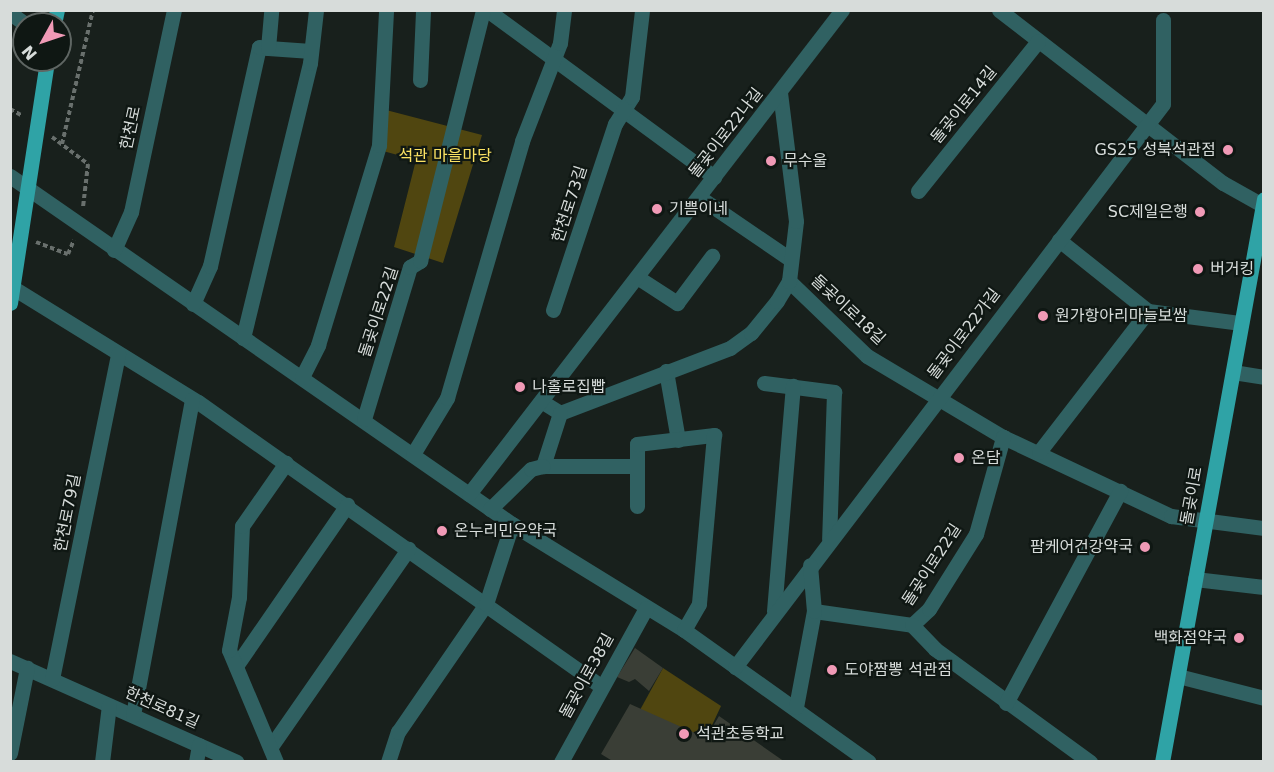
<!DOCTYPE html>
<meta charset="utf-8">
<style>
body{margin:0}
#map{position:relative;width:1274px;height:772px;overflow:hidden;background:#18201c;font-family:"DejaVu Sans","Noto Sans KR",sans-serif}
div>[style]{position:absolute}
.green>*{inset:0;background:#504610}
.building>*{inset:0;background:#3a3e36}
.path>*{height:4px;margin-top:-2px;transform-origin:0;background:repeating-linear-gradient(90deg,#69706d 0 4.5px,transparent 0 7.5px)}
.minor>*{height:15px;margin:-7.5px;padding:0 7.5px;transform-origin:7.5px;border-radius:7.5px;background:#306162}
.major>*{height:15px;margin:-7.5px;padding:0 7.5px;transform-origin:7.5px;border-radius:7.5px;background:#2fa3a6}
.dots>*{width:16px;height:16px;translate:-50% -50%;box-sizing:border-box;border:3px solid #0f1713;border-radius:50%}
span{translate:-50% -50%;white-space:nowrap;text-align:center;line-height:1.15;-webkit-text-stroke:4.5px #0f1713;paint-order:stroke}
.street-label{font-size:16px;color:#d7dcda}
.poi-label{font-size:16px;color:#d7dcda}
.right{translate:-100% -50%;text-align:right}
.left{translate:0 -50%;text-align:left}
.park-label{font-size:16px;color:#fbe263}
.frame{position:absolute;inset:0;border:12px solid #d7dcda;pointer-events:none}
.north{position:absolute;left:12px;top:12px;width:60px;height:60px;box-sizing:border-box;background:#0f1713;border:2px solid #5f6663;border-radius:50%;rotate:230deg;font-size:16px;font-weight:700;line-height:24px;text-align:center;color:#d7dcda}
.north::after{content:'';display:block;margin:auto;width:21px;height:27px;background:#f09ab6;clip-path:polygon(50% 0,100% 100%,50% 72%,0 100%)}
</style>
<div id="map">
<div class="green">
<div style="clip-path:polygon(386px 110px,482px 135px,443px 263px,394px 247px,416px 160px,383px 151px)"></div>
<div style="clip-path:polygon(663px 668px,721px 706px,706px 738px,640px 710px)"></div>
</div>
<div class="building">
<div style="clip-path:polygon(635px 648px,663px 668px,649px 691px,635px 679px,629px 682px,617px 677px)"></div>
<div style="clip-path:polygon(630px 704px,706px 738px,719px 716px,785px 762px,614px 762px,601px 754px)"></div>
</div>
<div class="path">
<div style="left:10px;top:109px;width:13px;rotate:29deg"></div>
<div style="left:52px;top:137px;width:45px;rotate:36.9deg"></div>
<div style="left:88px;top:164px;width:43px;rotate:96.6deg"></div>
<div style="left:62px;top:144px;width:138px;rotate:-77deg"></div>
<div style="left:36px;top:242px;width:34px;rotate:21deg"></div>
<div style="left:68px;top:254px;width:15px;rotate:-67deg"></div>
</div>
<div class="minor">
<div style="left:487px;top:10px;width:282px;rotate:36.3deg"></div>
<div style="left:999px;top:10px;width:283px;rotate:37.7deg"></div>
<div style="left:1223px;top:183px;width:45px;rotate:29.4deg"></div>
<div style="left:10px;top:13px;width:19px;rotate:36deg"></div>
<div style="left:268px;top:48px;width:43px;rotate:4deg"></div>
<div style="left:420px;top:80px;width:70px;rotate:-87.5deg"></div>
<div style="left:10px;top:176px;width:611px;rotate:34.73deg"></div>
<div style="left:512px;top:524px;width:202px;rotate:31.6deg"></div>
<div style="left:684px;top:630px;width:227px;rotate:35.5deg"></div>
<div style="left:918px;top:191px;width:192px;rotate:-51.3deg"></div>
<div style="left:699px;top:197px;width:110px;rotate:34.3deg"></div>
<div style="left:1059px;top:240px;width:114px;rotate:38.6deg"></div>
<div style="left:1148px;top:311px;width:94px;rotate:7.4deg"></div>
<div style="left:114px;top:250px;width:42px;rotate:-65.9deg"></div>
<div style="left:131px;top:212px;width:207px;rotate:-78deg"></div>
<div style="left:637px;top:277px;width:48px;rotate:33deg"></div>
<div style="left:677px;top:303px;width:59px;rotate:-53.3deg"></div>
<div style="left:789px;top:281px;width:108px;rotate:43.9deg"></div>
<div style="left:867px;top:356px;width:158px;rotate:30.8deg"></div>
<div style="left:1003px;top:437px;width:186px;rotate:25.2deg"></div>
<div style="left:1171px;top:516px;width:94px;rotate:7.4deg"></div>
<div style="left:10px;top:286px;width:221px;rotate:31.7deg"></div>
<div style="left:198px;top:402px;width:493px;rotate:35.2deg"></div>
<div style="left:193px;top:304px;width:42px;rotate:-65.9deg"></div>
<div style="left:210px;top:266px;width:224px;rotate:-77.4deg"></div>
<div style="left:259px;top:47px;width:9px;rotate:6deg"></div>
<div style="left:268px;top:48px;width:38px;rotate:-85deg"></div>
<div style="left:553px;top:310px;width:196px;rotate:-71.6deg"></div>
<div style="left:615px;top:124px;width:32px;rotate:-58deg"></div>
<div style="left:632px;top:97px;width:88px;rotate:-83.4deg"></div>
<div style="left:243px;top:338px;width:283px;rotate:-76.3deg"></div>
<div style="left:310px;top:63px;width:53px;rotate:-83.5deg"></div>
<div style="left:666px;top:371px;width:70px;rotate:80.1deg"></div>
<div style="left:1233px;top:372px;width:31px;rotate:9deg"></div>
<div style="left:302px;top:377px;width:36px;rotate:-63deg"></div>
<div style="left:318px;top:345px;width:209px;rotate:-73deg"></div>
<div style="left:379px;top:145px;width:135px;rotate:-87deg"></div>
<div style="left:764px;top:383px;width:71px;rotate:7.3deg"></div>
<div style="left:834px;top:392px;width:147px;rotate:91.9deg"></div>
<div style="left:541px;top:401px;width:22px;rotate:32deg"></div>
<div style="left:560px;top:413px;width:182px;rotate:-20.9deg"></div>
<div style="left:730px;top:348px;width:26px;rotate:-36deg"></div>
<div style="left:751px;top:333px;width:41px;rotate:-50.9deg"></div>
<div style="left:777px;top:301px;width:23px;rotate:-59deg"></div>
<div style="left:789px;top:281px;width:60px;rotate:-83.3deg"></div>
<div style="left:796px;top:221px;width:130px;rotate:-97.1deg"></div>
<div style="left:560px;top:413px;width:56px;rotate:107.8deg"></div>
<div style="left:543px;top:466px;width:94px"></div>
<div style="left:364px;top:419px;width:159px;rotate:-73.2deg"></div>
<div style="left:410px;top:267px;width:12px;rotate:-31deg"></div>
<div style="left:420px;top:261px;width:259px;rotate:-75.9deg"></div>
<div style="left:1039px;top:452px;width:178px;rotate:-52.3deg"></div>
<div style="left:413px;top:454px;width:66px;rotate:-58.7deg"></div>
<div style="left:447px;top:398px;width:268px;rotate:-73.7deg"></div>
<div style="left:522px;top:141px;width:105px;rotate:-68.8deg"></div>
<div style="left:560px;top:43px;width:33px;rotate:-83deg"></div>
<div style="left:469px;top:494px;width:611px;rotate:-52.38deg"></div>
<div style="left:637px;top:506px;width:62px;rotate:-90deg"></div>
<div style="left:637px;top:444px;width:78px;rotate:-6.7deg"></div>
<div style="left:714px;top:435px;width:170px;rotate:95.1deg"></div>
<div style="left:699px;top:604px;width:30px;rotate:120deg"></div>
<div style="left:490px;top:509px;width:57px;rotate:-44.3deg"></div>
<div style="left:531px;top:469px;width:12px;rotate:-14deg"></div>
<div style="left:1195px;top:579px;width:69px;rotate:6.6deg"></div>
<div style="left:774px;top:611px;width:226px;rotate:-85.2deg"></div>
<div style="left:814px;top:611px;width:99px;rotate:8.1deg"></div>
<div style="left:912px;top:625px;width:23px;rotate:-43deg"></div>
<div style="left:929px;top:609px;width:89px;rotate:-57.9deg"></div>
<div style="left:976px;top:534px;width:101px;rotate:-74.4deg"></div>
<div style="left:912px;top:625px;width:33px;rotate:46deg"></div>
<div style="left:935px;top:649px;width:192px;rotate:36.1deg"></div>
<div style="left:10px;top:661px;width:248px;rotate:24deg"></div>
<div style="left:236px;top:666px;width:196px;rotate:-55.4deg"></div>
<div style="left:735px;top:667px;width:707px;rotate:-52.76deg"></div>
<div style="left:1163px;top:104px;width:84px;rotate:-90deg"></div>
<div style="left:1178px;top:676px;width:89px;rotate:14.3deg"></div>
<div style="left:52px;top:679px;width:332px;rotate:-78.5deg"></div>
<div style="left:1006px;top:703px;width:241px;rotate:-61.7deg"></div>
<div style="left:796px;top:707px;width:98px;rotate:-79.4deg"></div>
<div style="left:814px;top:611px;width:46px;rotate:-95deg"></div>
<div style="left:133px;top:715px;width:321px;rotate:-79.4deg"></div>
<div style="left:272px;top:745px;width:239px;rotate:-55.2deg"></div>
<div style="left:10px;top:753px;width:87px;rotate:-78.7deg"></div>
<div style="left:102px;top:762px;width:57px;rotate:-83deg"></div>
<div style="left:196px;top:762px;width:17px;rotate:-80deg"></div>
<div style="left:276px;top:762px;width:121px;rotate:-112.8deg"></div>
<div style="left:229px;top:650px;width:54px;rotate:-79.3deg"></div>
<div style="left:239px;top:597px;width:71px;rotate:-87.6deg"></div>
<div style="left:242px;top:526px;width:77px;rotate:-55.1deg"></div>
<div style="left:388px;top:762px;width:32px;rotate:-72deg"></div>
<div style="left:398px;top:732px;width:155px;rotate:-55.5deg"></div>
<div style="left:486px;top:604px;width:84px;rotate:-72deg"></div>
<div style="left:561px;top:762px;width:176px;rotate:-61.1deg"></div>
</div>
<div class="major">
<div style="left:54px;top:24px;width:14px;rotate:-78deg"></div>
<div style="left:10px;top:303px;width:246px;rotate:-81.3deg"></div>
<div style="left:1162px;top:762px;width:572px;rotate:-79.73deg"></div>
</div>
<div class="dots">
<div style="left:1228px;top:150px;background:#f09ab6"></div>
<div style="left:771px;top:161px;background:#f09ab6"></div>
<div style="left:657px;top:209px;background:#f09ab6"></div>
<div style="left:1200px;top:212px;background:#f09ab6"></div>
<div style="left:1198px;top:269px;background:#f09ab6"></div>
<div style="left:1043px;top:316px;background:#f09ab6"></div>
<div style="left:520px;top:387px;background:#f09ab6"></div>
<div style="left:959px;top:458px;background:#f09ab6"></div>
<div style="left:442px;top:531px;background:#f09ab6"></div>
<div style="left:1145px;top:547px;background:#f09ab6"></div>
<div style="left:1239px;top:638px;background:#f09ab6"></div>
<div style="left:832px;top:670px;background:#f09ab6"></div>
<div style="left:684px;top:734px;background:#f09ab6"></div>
</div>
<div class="street-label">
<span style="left:964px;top:105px;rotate:-51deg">돌곶이로14길</span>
<span style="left:131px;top:128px;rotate:-78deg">한천로</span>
<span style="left:726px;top:133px;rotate:-52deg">돌곶이로22나길</span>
<span style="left:570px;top:204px;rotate:-72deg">한천로73길</span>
<span style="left:848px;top:310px;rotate:43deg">돌곶이로18길</span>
<span style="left:379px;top:312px;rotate:-72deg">돌곶이로22길</span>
<span style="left:964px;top:334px;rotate:-53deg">돌곶이로22가길</span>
<span style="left:1192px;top:496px;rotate:-80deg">돌곶이로</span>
<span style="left:68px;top:513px;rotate:-79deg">한천로79길</span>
<span style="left:932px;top:565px;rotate:-57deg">돌곶이로22길</span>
<span style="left:587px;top:676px;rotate:-61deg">돌곶이로38길</span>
<span style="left:162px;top:708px;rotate:24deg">한천로81길</span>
</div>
<div class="poi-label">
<span class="right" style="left:1216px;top:150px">GS25 성북석관점</span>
<span class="left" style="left:783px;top:161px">무수울</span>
<span class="left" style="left:669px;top:209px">기쁨이네</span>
<span class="right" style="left:1188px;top:212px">SC제일은행</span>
<span class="left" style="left:1210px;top:269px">버거킹</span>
<span class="left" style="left:1055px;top:316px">원가항아리마늘보쌈</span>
<span class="left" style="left:532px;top:387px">나홀로집빱</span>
<span class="left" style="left:971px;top:458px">온담</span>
<span class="left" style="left:454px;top:531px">온누리민우약국</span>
<span class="right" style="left:1133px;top:547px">팜케어건강약국</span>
<span class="right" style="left:1227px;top:638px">백화점약국</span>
<span class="left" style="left:844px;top:670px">도야짬뽕 석관점</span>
<span class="left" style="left:696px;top:734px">석관초등학교</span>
</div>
<div class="park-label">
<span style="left:445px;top:156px">석관 마을마당</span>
</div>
<div class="frame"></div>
<div class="north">N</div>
</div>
